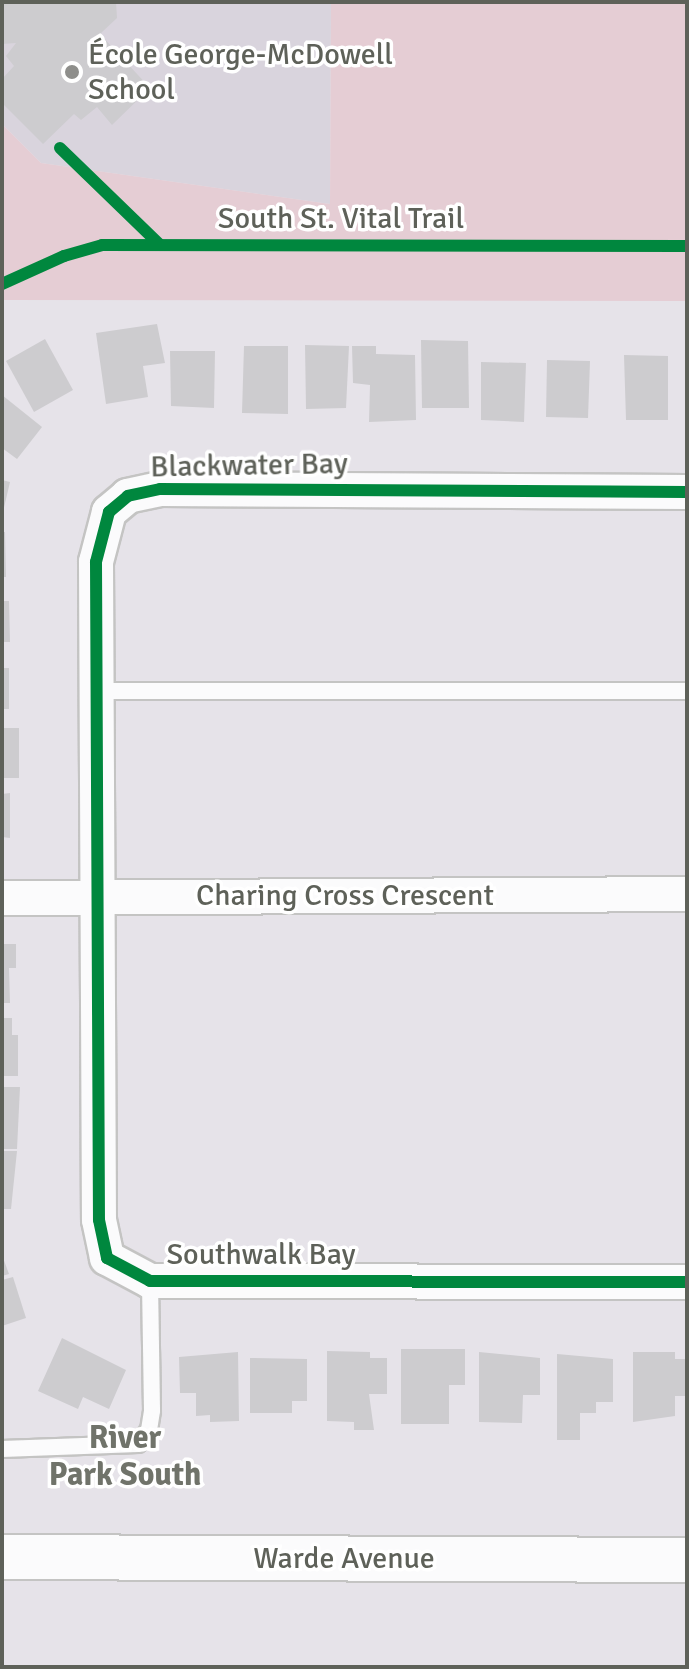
<!DOCTYPE html>
<meta charset="utf-8">
<style>
body{margin:0}
#map{position:relative;width:689px;height:1669px;overflow:hidden;background:#e6e3e9;font-family:Signika,sans-serif}
div>[style]{position:absolute}
.education>*{inset:0;background:#d9d4dd}
.green>*{inset:0;background:#e5cdd4}
.building>*{inset:0;background:#cdcccf}
.roads{filter:drop-shadow(2px 0 #c4c4c3) drop-shadow(-2px 0 #c4c4c3) drop-shadow(0 2px #c4c4c3) drop-shadow(0 -2px #c4c4c3)}
.lane>*{height:16px;margin:-8px;padding:0 8px;transform-origin:8px;border-radius:8px;background:#fbfbfc}
.street>*{height:34px;margin:-17px;padding:0 17px;transform-origin:17px;border-radius:17px;background:#fbfbfc}
.secondary>*{height:44px;margin:-22px;padding:0 22px;transform-origin:22px;border-radius:22px;background:#fbfbfc}
.cycleway>*{height:12px;margin:-6px;padding:0 6px;transform-origin:6px;border-radius:6px;background:#00873e}
.dots>*{width:22px;height:22px;translate:-50% -50%;box-sizing:border-box;border:4px solid #fff;border-radius:50%}
span{translate:-50% -50%;white-space:nowrap;text-align:center;line-height:1.15;-webkit-text-stroke:7px #fff;paint-order:stroke}
.poi-label{font-size:30px;color:#5e6159}
.left{translate:0 -50%;text-align:left}
.street-label{font-size:30px;color:#5e6159}
.neighbourhood-label{font-size:32px;color:#70736a;font-weight:700}
.frame{position:absolute;inset:0;border:4px solid #5e6159;pointer-events:none}
</style>
<div id="map">
<div class="education">
<div style="clip-path:polygon(2px 2px,331px 2px,330px 204px,41px 163px,2px 124px)"></div>
</div>
<div class="green">
<div style="clip-path:polygon(331px 2px,687px 2px,687px 301px,2px 300px,2px 124px,41px 163px,330px 204px)"></div>
</div>
<div class="building">
<div style="clip-path:polygon(2px 2px,116px 2px,117px 18px,100px 34px,150px 88px,112px 125px,97px 107px,81px 120px,74px 114px,43px 144px,2px 103px,2px 79px,14px 66px,6px 56px,16px 43px,2px 44px)"></div>
<div style="clip-path:polygon(157px 324px,165px 363px,143px 366px,148px 397px,106px 404px,96px 333px)"></div>
<div style="clip-path:polygon(45px 339px,73px 390px,34px 412px,6px 361px)"></div>
<div style="clip-path:polygon(421px 340px,468px 341px,469px 408px,422px 408px)"></div>
<div style="clip-path:polygon(305px 345px,349px 346px,346px 408px,306px 409px)"></div>
<div style="clip-path:polygon(244px 346px,288px 346px,288px 414px,242px 413px)"></div>
<div style="clip-path:polygon(352px 346px,376px 346px,376px 354px,415px 355px,416px 420px,369px 422px,370px 385px,353px 383px)"></div>
<div style="clip-path:polygon(170px 351px,215px 351px,214px 408px,171px 406px)"></div>
<div style="clip-path:polygon(624px 355px,668px 356px,668px 420px,626px 420px)"></div>
<div style="clip-path:polygon(547px 360px,590px 361px,588px 418px,546px 417px)"></div>
<div style="clip-path:polygon(481px 362px,526px 363px,524px 422px,481px 420px)"></div>
<div style="clip-path:polygon(2px 395px,42px 427px,17px 459px,2px 448px)"></div>
<div style="clip-path:polygon(2px 480px,10px 482px,3px 512px,2px 511px)"></div>
<div style="clip-path:polygon(2px 532px,5px 532px,6px 577px,2px 577px)"></div>
<div style="clip-path:polygon(2px 601px,9px 601px,10px 642px,2px 642px)"></div>
<div style="clip-path:polygon(2px 668px,9px 668px,9px 709px,2px 709px)"></div>
<div style="clip-path:polygon(2px 728px,19px 728px,19px 778px,2px 778px)"></div>
<div style="clip-path:polygon(10px 793px,10px 838px,2px 837px,2px 794px)"></div>
<div style="clip-path:polygon(2px 944px,16px 944px,16px 968px,9px 968px,10px 1003px,2px 1003px)"></div>
<div style="clip-path:polygon(2px 1018px,12px 1018px,12px 1035px,18px 1035px,18px 1076px,2px 1076px)"></div>
<div style="clip-path:polygon(2px 1087px,20px 1087px,17px 1149px,2px 1149px)"></div>
<div style="clip-path:polygon(2px 1151px,17px 1151px,11px 1209px,2px 1209px)"></div>
<div style="clip-path:polygon(2px 1255px,9px 1274px,2px 1276px)"></div>
<div style="clip-path:polygon(13px 1277px,26px 1318px,2px 1326px,2px 1280px)"></div>
<div style="clip-path:polygon(62px 1338px,126px 1370px,109px 1409px,83px 1397px,78px 1409px,38px 1391px)"></div>
<div style="clip-path:polygon(401px 1349px,465px 1349px,465px 1385px,449px 1385px,449px 1424px,401px 1424px)"></div>
<div style="clip-path:polygon(327px 1351px,370px 1352px,370px 1358px,387px 1358px,387px 1394px,369px 1394px,374px 1430px,354px 1430px,354px 1422px,327px 1421px)"></div>
<div style="clip-path:polygon(238px 1352px,239px 1421px,210px 1422px,210px 1415px,196px 1416px,196px 1393px,180px 1393px,179px 1357px)"></div>
<div style="clip-path:polygon(479px 1352px,540px 1358px,540px 1395px,523px 1395px,522px 1423px,479px 1422px)"></div>
<div style="clip-path:polygon(633px 1352px,675px 1352px,675px 1359px,687px 1359px,687px 1396px,675px 1396px,675px 1416px,633px 1422px)"></div>
<div style="clip-path:polygon(557px 1354px,613px 1359px,613px 1402px,596px 1402px,596px 1413px,580px 1413px,580px 1440px,557px 1440px)"></div>
<div style="clip-path:polygon(250px 1358px,307px 1359px,307px 1401px,292px 1401px,292px 1413px,250px 1413px)"></div>
</div>
<div class="roads">
<div class="lane">
<div style="left:98px;top:691px;width:589px"></div>
<div style="left:2px;top:1449px;width:136px;rotate:-2.1deg"></div>
<div style="left:138px;top:1444px;width:18px;rotate:-52deg"></div>
<div style="left:149px;top:1430px;width:20px;rotate:-81deg"></div>
<div style="left:152px;top:1410px;width:129px;rotate:-90.9deg"></div>
</div>
<div class="street">
<div style="left:687px;top:492px;width:527px;rotate:-179.67deg"></div>
<div style="left:160px;top:489px;width:33px;rotate:168deg"></div>
<div style="left:128px;top:496px;width:25px;rotate:140deg"></div>
<div style="left:109px;top:512px;width:52px;rotate:104.6deg"></div>
<div style="left:96px;top:562px;width:658px;rotate:89.74deg"></div>
<div style="left:99px;top:1220px;width:39px;rotate:78deg"></div>
<div style="left:107px;top:1258px;width:49px;rotate:28.1deg"></div>
<div style="left:150px;top:1281px;width:537px;rotate:0.11deg"></div>
<div style="left:2px;top:898px;width:685px;rotate:-0.33deg"></div>
</div>
<div class="secondary">
<div style="left:2px;top:1557px;width:685px;rotate:0.25deg"></div>
</div>
</div>
<div class="cycleway">
<div style="left:60px;top:148px;width:138px;rotate:44.1deg"></div>
<div style="left:2px;top:284px;width:68px;rotate:-24.3deg"></div>
<div style="left:64px;top:256px;width:40px;rotate:-16deg"></div>
<div style="left:102px;top:245px;width:585px;rotate:0.1deg"></div>
<div style="left:687px;top:492px;width:527px;rotate:-179.67deg"></div>
<div style="left:160px;top:489px;width:33px;rotate:168deg"></div>
<div style="left:128px;top:496px;width:25px;rotate:140deg"></div>
<div style="left:109px;top:512px;width:52px;rotate:104.6deg"></div>
<div style="left:96px;top:562px;width:658px;rotate:89.74deg"></div>
<div style="left:99px;top:1220px;width:39px;rotate:78deg"></div>
<div style="left:107px;top:1258px;width:49px;rotate:28.1deg"></div>
<div style="left:150px;top:1281px;width:537px;rotate:0.11deg"></div>
</div>
<div class="dots">
<div style="left:72px;top:72px;background:#8e8e8b"></div>
</div>
<div class="poi-label">
<span class="left" style="left:88px;top:72px">École George-McDowell<br>School</span>
</div>
<div class="street-label">
<span style="left:341px;top:219px">South St. Vital Trail</span>
<span style="left:249px;top:466px;rotate:-1deg">Blackwater Bay</span>
<span style="left:345px;top:896px">Charing Cross Crescent</span>
<span style="left:261px;top:1255px">Southwalk Bay</span>
<span style="left:344px;top:1559px">Warde Avenue</span>
</div>
<div class="neighbourhood-label">
<span style="left:125px;top:1457px">River<br>Park South</span>
</div>
<div class="frame"></div>
</div>
